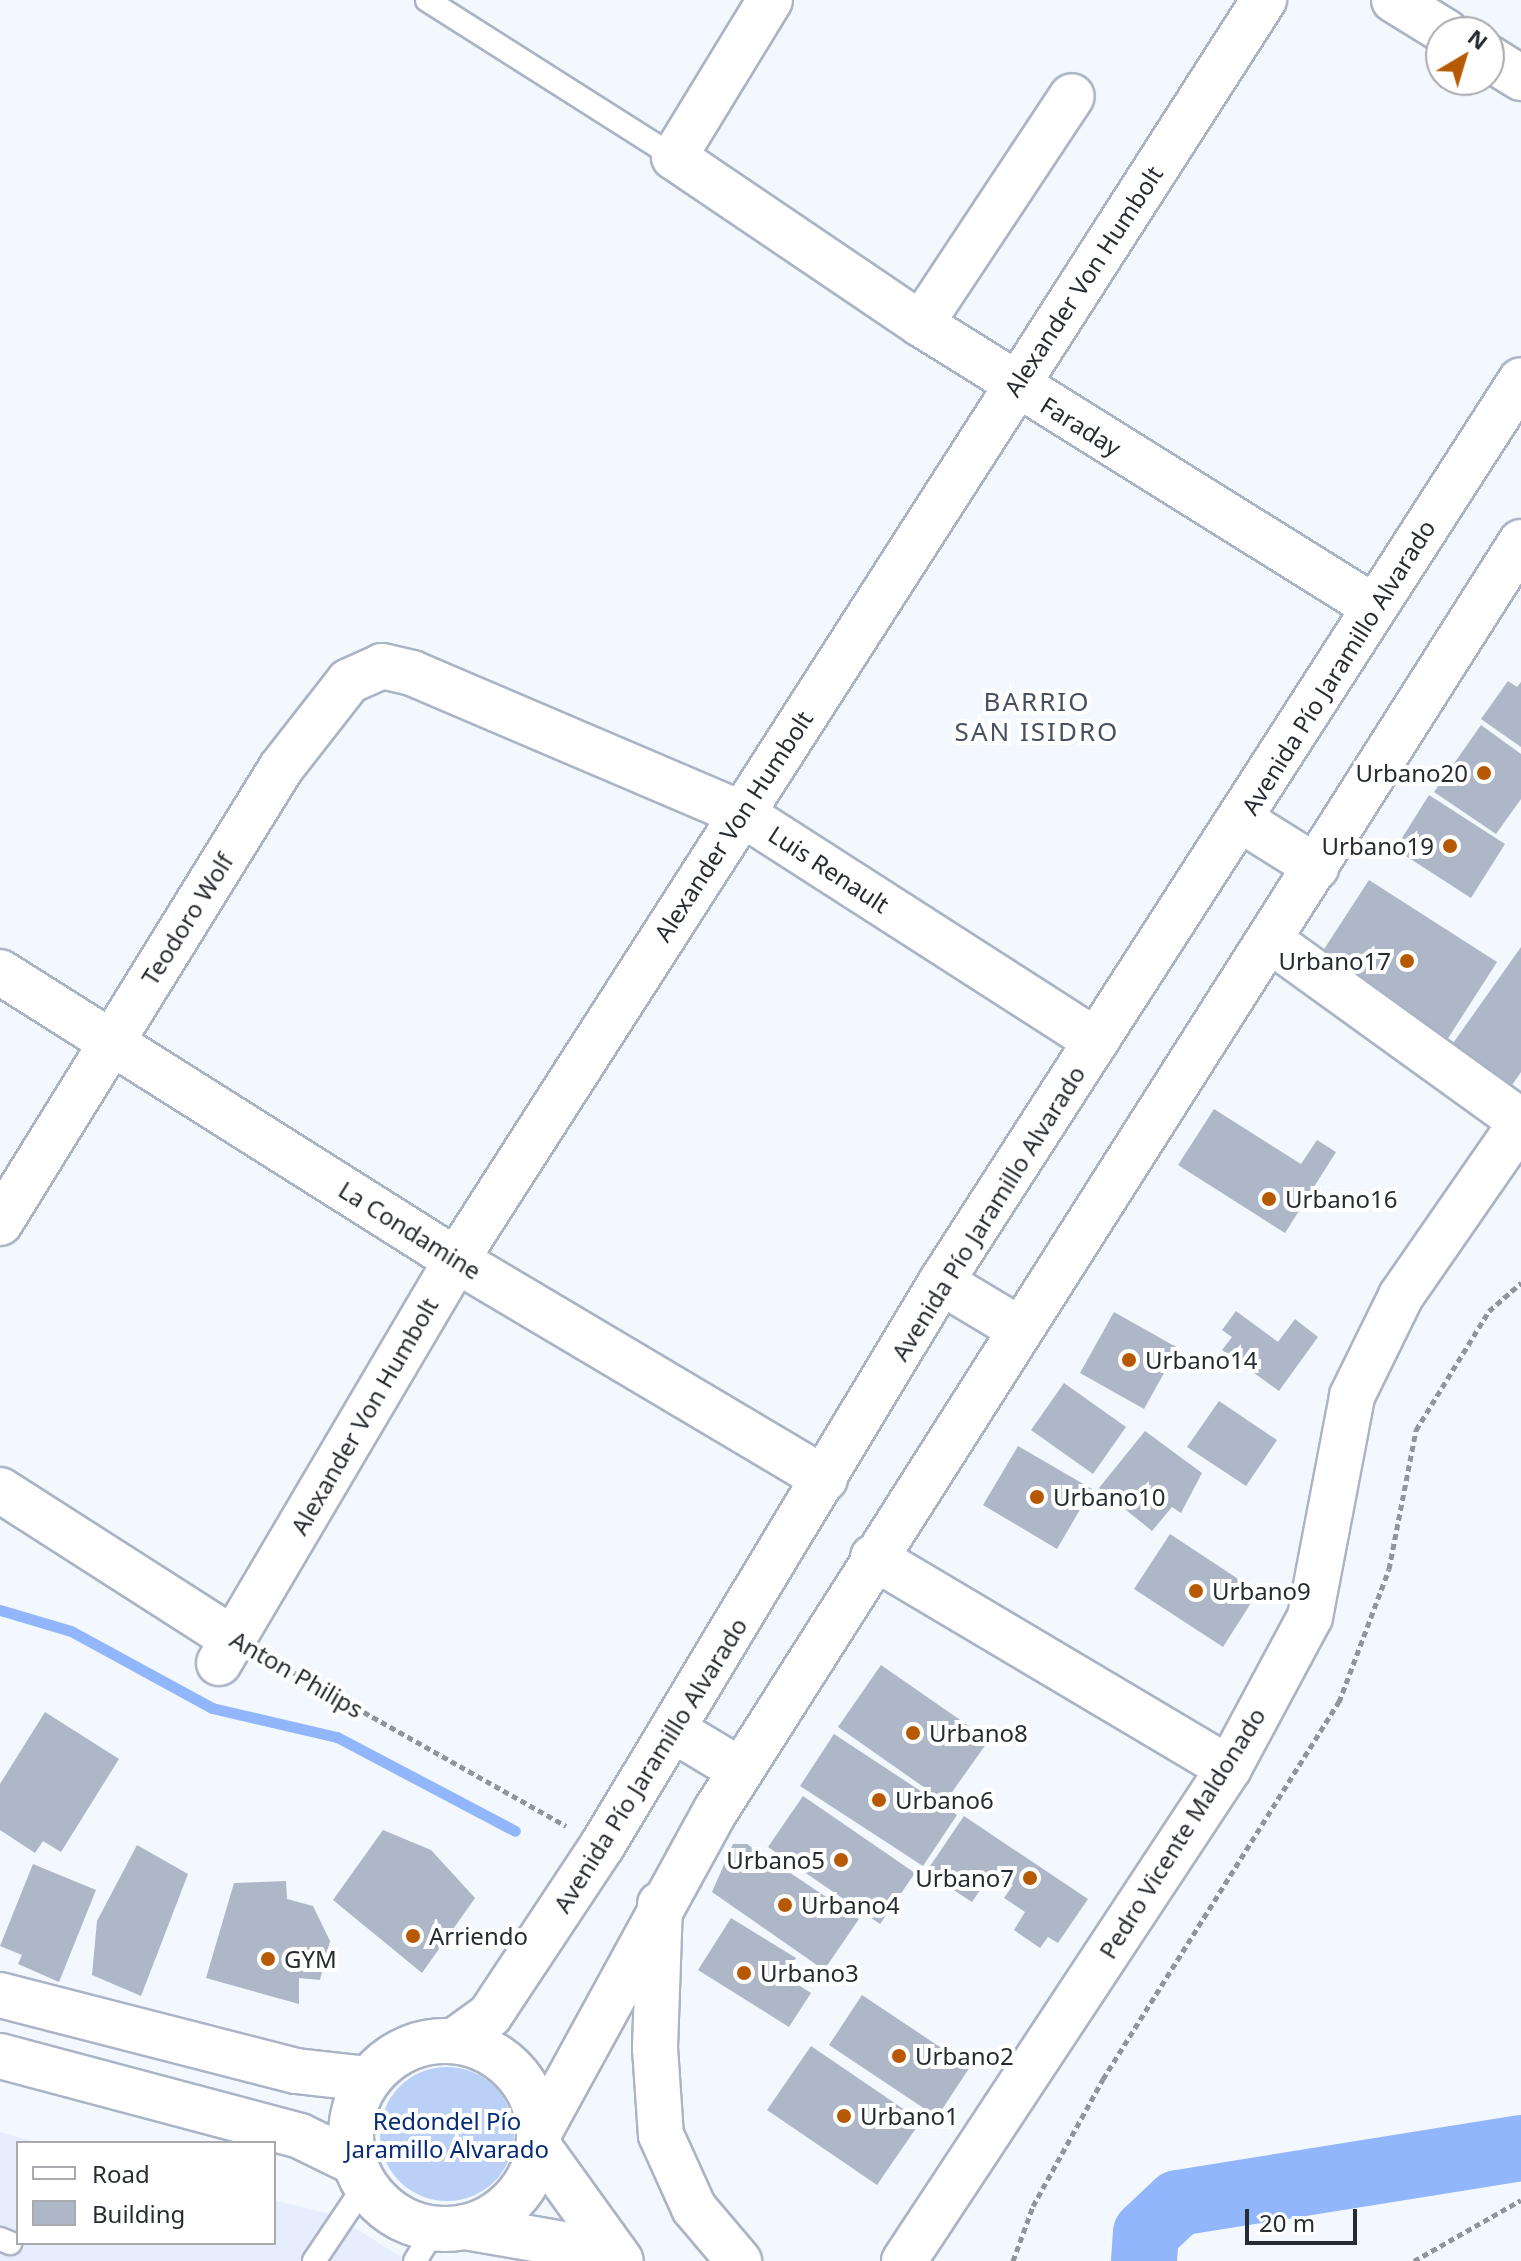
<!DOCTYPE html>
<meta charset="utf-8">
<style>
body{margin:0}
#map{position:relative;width:1521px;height:2261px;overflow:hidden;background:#f3f7fe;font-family:"Noto Sans",sans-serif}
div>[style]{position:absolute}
.built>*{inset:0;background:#e6eefd}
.green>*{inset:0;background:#bad0f7}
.round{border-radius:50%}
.stream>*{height:11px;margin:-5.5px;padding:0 5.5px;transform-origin:5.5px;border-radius:5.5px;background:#91b6fc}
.river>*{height:66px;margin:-33px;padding:0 33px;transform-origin:33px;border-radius:33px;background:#91b6fc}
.building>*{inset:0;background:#adb7c8}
.path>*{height:5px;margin-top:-2.5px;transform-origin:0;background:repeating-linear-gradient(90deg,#90949b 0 6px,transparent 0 10px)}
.roads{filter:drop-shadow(2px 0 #aab4c5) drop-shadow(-2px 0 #aab4c5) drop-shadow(0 2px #aab4c5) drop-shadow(0 -2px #aab4c5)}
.lane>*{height:22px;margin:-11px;padding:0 11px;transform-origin:11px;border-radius:11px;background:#fff}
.street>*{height:44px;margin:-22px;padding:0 22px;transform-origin:22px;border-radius:22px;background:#fff}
.secondary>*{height:44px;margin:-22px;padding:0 22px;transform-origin:22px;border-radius:22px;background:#fff}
.primary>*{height:44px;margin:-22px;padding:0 22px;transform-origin:22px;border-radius:22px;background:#fff}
.primary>.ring{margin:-22px;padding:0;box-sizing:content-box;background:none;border:44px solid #fff;border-radius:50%}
.dots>*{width:22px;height:22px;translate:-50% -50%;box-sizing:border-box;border:4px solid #fff;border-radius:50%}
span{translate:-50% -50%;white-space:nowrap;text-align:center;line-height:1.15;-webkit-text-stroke:8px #fff;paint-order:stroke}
.street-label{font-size:24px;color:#272b32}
.poi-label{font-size:24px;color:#272b32}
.right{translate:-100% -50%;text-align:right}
.left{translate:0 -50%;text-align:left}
.park-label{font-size:24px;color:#062c79}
.neighbourhood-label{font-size:26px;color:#485160;letter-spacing:2px}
.legend{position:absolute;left:16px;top:2141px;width:260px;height:104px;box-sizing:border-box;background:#fff;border:2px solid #a9aaad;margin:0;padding:10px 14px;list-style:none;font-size:24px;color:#272b32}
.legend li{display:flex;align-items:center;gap:16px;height:40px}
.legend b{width:40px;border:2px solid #a9aaad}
.north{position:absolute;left:1425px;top:16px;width:80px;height:80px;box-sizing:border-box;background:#fff;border:2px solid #a9aaad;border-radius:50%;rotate:38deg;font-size:22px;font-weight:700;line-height:32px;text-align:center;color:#272b32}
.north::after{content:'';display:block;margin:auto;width:28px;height:36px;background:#b65902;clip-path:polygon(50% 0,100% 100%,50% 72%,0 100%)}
.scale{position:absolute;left:1245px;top:2209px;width:112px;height:36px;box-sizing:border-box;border:4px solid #272b32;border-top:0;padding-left:10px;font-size:24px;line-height:28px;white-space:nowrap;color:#272b32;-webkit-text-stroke:6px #fff;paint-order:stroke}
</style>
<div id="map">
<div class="built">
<div style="clip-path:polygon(0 2132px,40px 2143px,18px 2143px,18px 2243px,274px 2243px,274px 2200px,335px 2215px,407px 2261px,0 2261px)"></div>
</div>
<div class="green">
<div class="round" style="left:380px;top:2067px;width:134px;height:134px"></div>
</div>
<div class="stream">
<div style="left:0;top:1610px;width:74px;rotate:16.5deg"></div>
<div style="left:71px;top:1631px;width:161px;rotate:28.6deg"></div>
<div style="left:212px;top:1708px;width:128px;rotate:13.1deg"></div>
<div style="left:337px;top:1737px;width:201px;rotate:27.8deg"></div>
</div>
<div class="river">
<div style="left:1144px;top:2261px;width:28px;rotate:-86deg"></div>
<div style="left:1146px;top:2233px;width:44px;rotate:-43.2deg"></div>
<div style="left:1178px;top:2203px;width:347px;rotate:-9.1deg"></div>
</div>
<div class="building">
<div style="clip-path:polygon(1508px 681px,1517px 687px,1521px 682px,1521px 747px,1481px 719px)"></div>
<div style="clip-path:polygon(1481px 725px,1521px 754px,1521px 799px,1496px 834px,1434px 792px)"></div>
<div style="clip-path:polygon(1429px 795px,1505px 844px,1471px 898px,1395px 849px)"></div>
<div style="clip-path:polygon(1369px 880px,1497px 962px,1445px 1043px,1317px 960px)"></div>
<div style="clip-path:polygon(1521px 947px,1521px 1072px,1510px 1088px,1451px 1046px)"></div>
<div style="clip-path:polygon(1214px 1109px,1301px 1164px,1317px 1140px,1336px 1152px,1285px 1233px,1178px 1165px)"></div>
<div style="clip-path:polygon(1236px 1311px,1278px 1342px,1295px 1319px,1318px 1337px,1279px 1391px,1222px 1350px,1232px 1337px,1222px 1330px)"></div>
<div style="clip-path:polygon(1114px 1312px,1178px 1348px,1144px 1409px,1080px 1373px)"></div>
<div style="clip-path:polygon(1064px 1383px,1126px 1427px,1093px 1474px,1031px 1430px)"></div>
<div style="clip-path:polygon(1219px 1401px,1277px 1440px,1246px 1486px,1187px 1447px)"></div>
<div style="clip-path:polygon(1145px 1431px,1202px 1473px,1181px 1513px,1172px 1507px,1152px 1531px,1099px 1488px)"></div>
<div style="clip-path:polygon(1018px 1446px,1092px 1489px,1057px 1549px,983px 1505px)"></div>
<div style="clip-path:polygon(1170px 1534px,1258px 1592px,1223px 1647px,1134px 1589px)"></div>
<div style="clip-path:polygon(881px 1665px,989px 1740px,945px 1802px,838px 1727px)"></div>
<div style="clip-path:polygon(45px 1712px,119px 1759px,61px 1852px,43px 1841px,35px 1853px,0 1830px,0 1784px)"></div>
<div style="clip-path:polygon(834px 1734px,957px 1815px,923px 1866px,800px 1786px)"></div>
<div style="clip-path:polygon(803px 1796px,915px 1873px,880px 1924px,768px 1847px)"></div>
<div style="clip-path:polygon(964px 1816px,1088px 1899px,1058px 1943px,1048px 1937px,1040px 1948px,1014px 1930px,1025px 1912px,1004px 1898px,1013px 1885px,993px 1871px,972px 1902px,926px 1872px)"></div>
<div style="clip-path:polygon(383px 1830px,431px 1850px,475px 1898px,422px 1973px,333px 1900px)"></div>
<div style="clip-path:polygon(733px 1844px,747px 1844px,859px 1919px,824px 1970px,712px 1892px)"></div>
<div style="clip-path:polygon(137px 1845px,188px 1874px,141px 1996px,92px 1975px,97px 1921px)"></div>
<div style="clip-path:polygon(33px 1864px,96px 1890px,59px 1982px,18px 1964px,22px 1955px,0 1946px)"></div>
<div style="clip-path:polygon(286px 1881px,287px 1899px,313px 1906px,330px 1941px,320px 1980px,299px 1978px,299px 2004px,206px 1978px,234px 1883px)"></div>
<div style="clip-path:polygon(731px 1918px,796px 1958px,784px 1976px,811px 1993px,789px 2027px,698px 1970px)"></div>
<div style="clip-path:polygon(862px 1995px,970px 2067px,937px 2117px,829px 2045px)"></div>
<div style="clip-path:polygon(811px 2046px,921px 2121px,877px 2185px,767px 2110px)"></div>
</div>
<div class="path">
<div style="left:268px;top:1658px;width:342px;rotate:29.4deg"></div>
<div style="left:1013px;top:2261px;width:59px;rotate:-70deg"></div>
<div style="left:1033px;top:2206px;width:145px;rotate:-61.1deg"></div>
<div style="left:1103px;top:2079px;width:445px;rotate:-58deg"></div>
<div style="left:1339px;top:1702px;width:142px;rotate:-69.4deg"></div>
<div style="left:1389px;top:1569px;width:142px;rotate:-79deg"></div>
<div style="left:1416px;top:1430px;width:140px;rotate:-58.5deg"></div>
<div style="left:1489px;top:1311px;width:43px;rotate:-41.2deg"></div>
<div style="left:1414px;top:2261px;width:123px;rotate:-29.7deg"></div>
</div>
<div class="roads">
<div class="lane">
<div style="left:427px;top:0;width:293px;rotate:32.4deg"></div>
<div style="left:0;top:2239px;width:11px;rotate:22deg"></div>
<div style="left:314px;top:2261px;width:92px;rotate:-56.1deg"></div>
<div style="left:415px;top:2261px;width:38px;rotate:-58deg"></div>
</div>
<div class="street">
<div style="left:770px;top:0;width:184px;rotate:121.4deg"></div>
<div style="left:674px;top:157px;width:298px;rotate:34.1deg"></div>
<div style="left:921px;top:324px;width:534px;rotate:31.99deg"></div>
<div style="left:1394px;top:0;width:61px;rotate:31.6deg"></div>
<div style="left:1489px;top:58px;width:38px;rotate:32deg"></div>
<div style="left:921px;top:324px;width:273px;rotate:-56.5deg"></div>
<div style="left:1271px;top:941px;width:308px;rotate:35.8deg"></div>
<div style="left:0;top:1223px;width:535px;rotate:-58.3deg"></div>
<div style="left:281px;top:768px;width:110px;rotate:-52deg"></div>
<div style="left:349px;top:681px;width:36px;rotate:-24deg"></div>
<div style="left:382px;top:666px;width:31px;rotate:13deg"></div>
<div style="left:412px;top:673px;width:358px;rotate:23.1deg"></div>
<div style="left:741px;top:813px;width:422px;rotate:32.7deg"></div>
<div style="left:0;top:1490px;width:277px;rotate:32.6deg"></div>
<div style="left:873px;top:1557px;width:414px;rotate:30.7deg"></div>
<div style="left:219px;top:1663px;width:468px;rotate:-59.5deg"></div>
<div style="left:456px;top:1260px;width:1497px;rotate:-57.33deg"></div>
<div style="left:660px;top:1904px;width:144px;rotate:92deg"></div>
<div style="left:655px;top:2048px;width:87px;rotate:86.1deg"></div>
<div style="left:661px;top:2135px;width:80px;rotate:65.7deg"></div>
<div style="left:694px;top:2208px;width:70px;rotate:49.7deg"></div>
<div style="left:904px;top:2261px;width:590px;rotate:-56.61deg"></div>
<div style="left:1229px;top:1768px;width:171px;rotate:-61.8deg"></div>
<div style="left:1310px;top:1617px;width:225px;rotate:-79.2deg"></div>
<div style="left:1352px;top:1396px;width:111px;rotate:-63.9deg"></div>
<div style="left:1401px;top:1296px;width:211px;rotate:-55.3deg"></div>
</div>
<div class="secondary">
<div style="left:0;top:972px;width:539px;rotate:32.28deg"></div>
<div style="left:456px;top:1260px;width:429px;rotate:30.7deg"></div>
</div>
<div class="primary">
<div style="left:1241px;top:820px;width:89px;rotate:32.1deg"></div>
<div style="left:941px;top:1282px;width:90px;rotate:30.9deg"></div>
<div style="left:675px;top:1731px;width:76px;rotate:31deg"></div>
<div style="left:0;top:1995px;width:306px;rotate:14.4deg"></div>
<div style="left:296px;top:2071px;width:73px;rotate:6.3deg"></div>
<div class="ring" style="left:351px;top:2041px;width:144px;height:144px"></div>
<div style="left:454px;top:2041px;width:44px;rotate:-35.8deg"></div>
<div style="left:490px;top:2015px;width:203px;rotate:-56.5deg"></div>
<div style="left:602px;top:1846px;width:658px;rotate:-58.99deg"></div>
<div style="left:941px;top:1282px;width:1072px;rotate:-57.26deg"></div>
<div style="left:0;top:2056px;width:310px;rotate:14.9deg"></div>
<div style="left:300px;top:2136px;width:61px;rotate:26.1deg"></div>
<div style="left:540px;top:2131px;width:366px;rotate:-61.3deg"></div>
<div style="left:716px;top:1810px;width:1502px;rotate:-57.59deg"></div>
<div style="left:539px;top:2147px;width:140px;rotate:54.3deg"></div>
<div style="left:465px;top:2227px;width:152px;rotate:9.8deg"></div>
</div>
</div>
<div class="dots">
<div style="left:1484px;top:773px;background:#b65902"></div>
<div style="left:1450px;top:846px;background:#b65902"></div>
<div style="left:1407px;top:961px;background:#b65902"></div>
<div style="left:1269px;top:1199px;background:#b65902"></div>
<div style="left:1129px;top:1360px;background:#b65902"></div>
<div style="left:1037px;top:1497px;background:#b65902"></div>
<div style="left:1196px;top:1591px;background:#b65902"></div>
<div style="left:913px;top:1733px;background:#b65902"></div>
<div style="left:879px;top:1800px;background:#b65902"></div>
<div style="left:841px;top:1860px;background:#b65902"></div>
<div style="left:1030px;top:1878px;background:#b65902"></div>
<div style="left:785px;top:1905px;background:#b65902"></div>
<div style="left:413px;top:1936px;background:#b65902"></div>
<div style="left:268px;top:1959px;background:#b65902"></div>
<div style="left:744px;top:1973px;background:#b65902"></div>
<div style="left:899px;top:2056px;background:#b65902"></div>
<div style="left:844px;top:2116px;background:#b65902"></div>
</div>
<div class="street-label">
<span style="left:1083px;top:281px;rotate:-57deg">Alexander Von Humbolt</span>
<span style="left:1081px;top:426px;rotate:32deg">Faraday</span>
<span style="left:1338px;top:667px;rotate:-58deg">Avenida Pío Jaramillo Alvarado</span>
<span style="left:733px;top:826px;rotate:-57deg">Alexander Von Humbolt</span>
<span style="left:829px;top:869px;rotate:33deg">Luis Renault</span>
<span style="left:187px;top:919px;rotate:-58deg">Teodoro Wolf</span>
<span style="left:988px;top:1213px;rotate:-58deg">Avenida Pío Jaramillo Alvarado</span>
<span style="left:410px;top:1230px;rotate:32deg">La Condamine</span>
<span style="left:364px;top:1416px;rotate:-60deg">Alexander Von Humbolt</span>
<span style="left:297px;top:1674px;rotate:30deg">Anton Philips</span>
<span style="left:650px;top:1765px;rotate:-58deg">Avenida Pío Jaramillo Alvarado</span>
<span style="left:1182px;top:1833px;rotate:-58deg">Pedro Vicente Maldonado</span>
</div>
<div class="poi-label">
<span class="right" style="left:1468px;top:773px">Urbano20</span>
<span class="right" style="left:1434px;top:846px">Urbano19</span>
<span class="right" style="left:1391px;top:961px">Urbano17</span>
<span class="left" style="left:1285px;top:1199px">Urbano16</span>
<span class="left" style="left:1145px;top:1360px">Urbano14</span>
<span class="left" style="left:1053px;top:1497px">Urbano10</span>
<span class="left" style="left:1212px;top:1591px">Urbano9</span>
<span class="left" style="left:929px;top:1733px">Urbano8</span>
<span class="left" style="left:895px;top:1800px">Urbano6</span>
<span class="right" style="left:825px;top:1860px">Urbano5</span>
<span class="right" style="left:1014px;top:1878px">Urbano7</span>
<span class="left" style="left:801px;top:1905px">Urbano4</span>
<span class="left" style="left:429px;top:1936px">Arriendo</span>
<span class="left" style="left:284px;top:1959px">GYM</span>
<span class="left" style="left:760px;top:1973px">Urbano3</span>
<span class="left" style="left:915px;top:2056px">Urbano2</span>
<span class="left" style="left:860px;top:2116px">Urbano1</span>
</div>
<div class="park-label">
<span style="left:447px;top:2135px">Redondel Pío<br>Jaramillo Alvarado</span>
</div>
<div class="neighbourhood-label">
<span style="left:1037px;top:717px">BARRIO<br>SAN ISIDRO</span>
</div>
<ul class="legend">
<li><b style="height:10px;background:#fff"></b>Road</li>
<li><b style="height:22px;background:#adb7c8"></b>Building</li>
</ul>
<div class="north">N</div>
<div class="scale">20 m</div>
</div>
